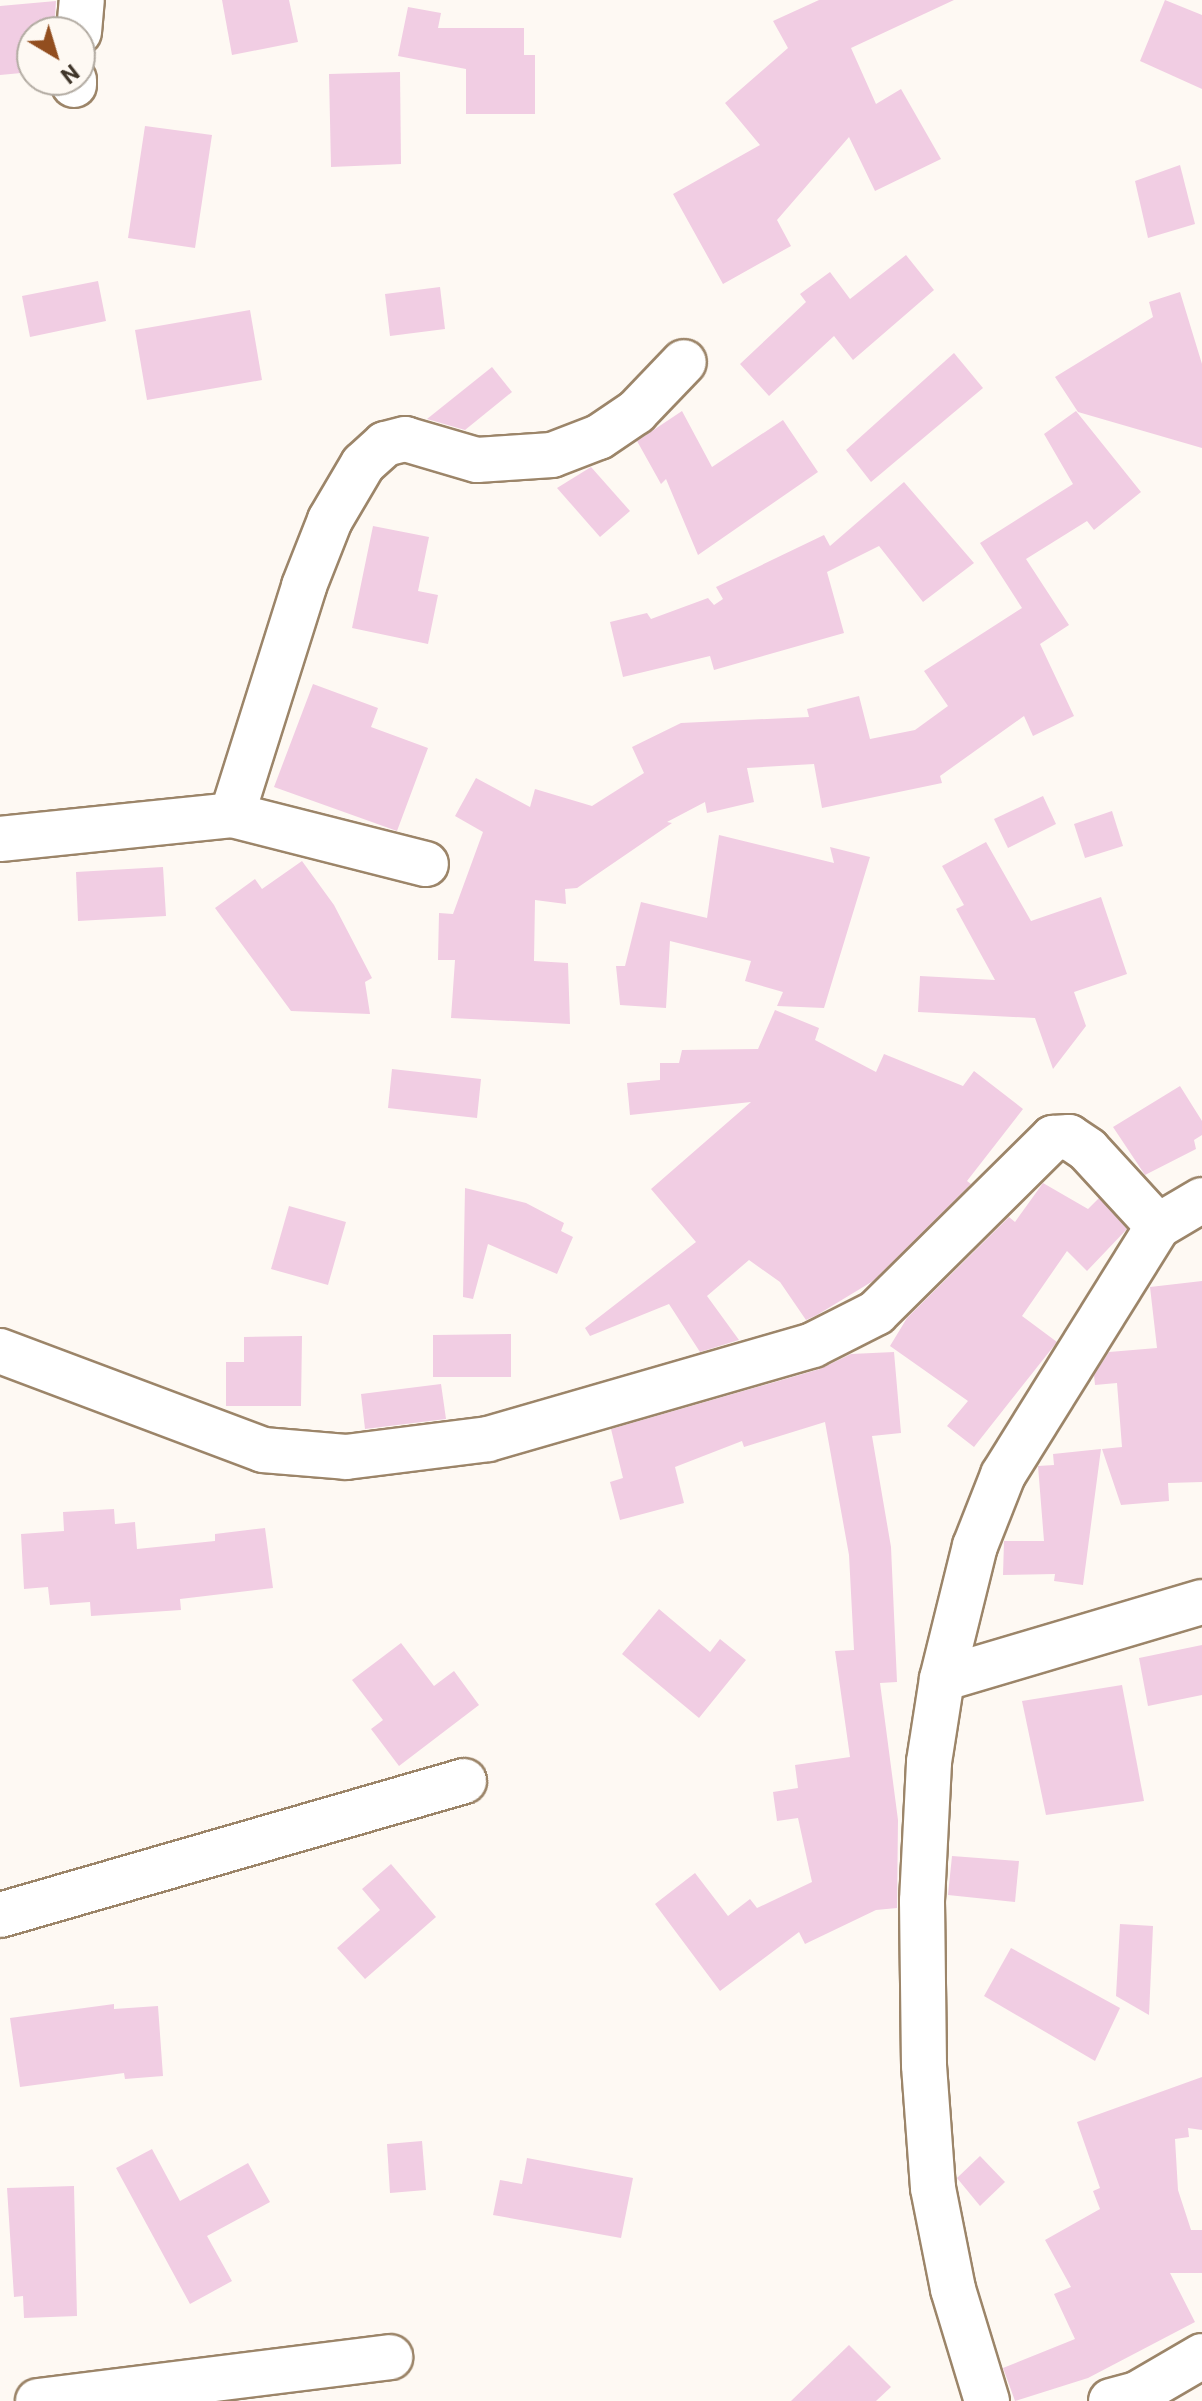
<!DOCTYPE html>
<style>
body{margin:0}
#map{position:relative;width:1202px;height:2401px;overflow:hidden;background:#fef9f3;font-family:Roboto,sans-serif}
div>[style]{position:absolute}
.building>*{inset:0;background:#f1cde3}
.roads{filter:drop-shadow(2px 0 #9c8569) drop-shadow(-2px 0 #9c8569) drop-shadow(0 2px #9c8569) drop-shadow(0 -2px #9c8569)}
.street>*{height:44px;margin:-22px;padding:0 22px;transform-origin:22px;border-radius:22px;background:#fff}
span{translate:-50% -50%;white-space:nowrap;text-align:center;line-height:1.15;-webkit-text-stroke:6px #fef9f3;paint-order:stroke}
.north{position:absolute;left:16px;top:16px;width:80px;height:80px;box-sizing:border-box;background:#fef9f3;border:2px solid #b2aba2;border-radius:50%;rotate:142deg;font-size:22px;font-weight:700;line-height:32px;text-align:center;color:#3f3529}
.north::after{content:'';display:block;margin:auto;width:28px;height:36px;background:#924e1f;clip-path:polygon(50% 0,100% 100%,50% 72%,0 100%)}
</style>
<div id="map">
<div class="building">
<div style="clip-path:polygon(222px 0,289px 0,298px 42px,232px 55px)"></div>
<div style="clip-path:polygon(819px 0,954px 0,851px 48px,876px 104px,901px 89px,941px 159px,875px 191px,849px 137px,777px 220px,791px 246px,723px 284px,673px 194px,760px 145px,725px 103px,788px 48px,773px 21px)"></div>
<div style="clip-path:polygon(1165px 0,1202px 15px,1202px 89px,1140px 61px)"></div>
<div style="clip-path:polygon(56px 1px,54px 32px,32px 32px,32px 72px,0 75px,0 6px)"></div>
<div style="clip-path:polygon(408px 7px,441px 13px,438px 28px,524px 28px,524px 55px,535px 55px,535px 114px,466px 114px,466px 69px,398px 56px)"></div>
<div style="clip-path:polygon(400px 72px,401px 164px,331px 167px,329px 74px)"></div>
<div style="clip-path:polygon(145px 126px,212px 135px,195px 248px,128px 238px)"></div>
<div style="clip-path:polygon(1180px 165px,1195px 224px,1148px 238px,1135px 181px)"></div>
<div style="clip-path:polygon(906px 255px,934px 290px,853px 360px,834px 336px,769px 396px,740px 364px,806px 302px,800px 294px,830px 272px,850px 299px)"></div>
<div style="clip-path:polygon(98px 281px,106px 321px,30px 337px,22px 296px)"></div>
<div style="clip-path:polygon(440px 287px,445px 329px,390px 336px,385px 294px)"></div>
<div style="clip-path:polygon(1180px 292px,1202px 364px,1202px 448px,1078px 412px,1055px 377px,1153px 317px,1149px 302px)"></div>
<div style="clip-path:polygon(250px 310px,262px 380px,147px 400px,135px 330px)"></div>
<div style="clip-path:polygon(954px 353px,983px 388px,871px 482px,846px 450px)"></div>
<div style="clip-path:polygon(492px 367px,512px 392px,465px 430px,427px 419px)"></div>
<div style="clip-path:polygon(682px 411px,712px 467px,783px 420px,818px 472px,698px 555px,666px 479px,661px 484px,637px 441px)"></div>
<div style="clip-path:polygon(1076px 411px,1141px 492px,1094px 530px,1087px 521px,1026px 559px,1069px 625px,1040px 644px,1074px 716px,1033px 736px,1024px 716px,940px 776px,942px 783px,822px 808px,814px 764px,747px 768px,754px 802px,707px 813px,705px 802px,667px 822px,672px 823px,577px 888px,565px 889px,566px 904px,535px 900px,534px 961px,568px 963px,570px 1024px,451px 1018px,455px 960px,438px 960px,439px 913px,453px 914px,483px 832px,455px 816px,476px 778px,530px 807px,535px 789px,592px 806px,644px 773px,632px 747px,681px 723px,809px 717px,807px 709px,859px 696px,870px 739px,915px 730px,948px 706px,924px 671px,1022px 608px,980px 543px,1073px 484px,1044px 434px)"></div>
<div style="clip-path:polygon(591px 467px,630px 511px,600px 537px,557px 488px)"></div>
<div style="clip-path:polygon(904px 482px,974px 563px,923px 602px,879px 546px,827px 572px,844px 633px,714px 670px,710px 656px,623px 677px,610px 622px,647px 613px,651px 619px,708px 598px,714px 605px,723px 599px,716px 587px,824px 535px,830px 546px)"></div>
<div style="clip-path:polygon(373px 526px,429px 537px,418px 591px,438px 595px,428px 644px,352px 628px)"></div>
<div style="clip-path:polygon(313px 684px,378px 708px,371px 727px,428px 748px,397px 831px,274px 787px)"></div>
<div style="clip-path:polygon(1043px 796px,1056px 824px,1008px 848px,994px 819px)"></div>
<div style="clip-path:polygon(1112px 811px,1123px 846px,1085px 858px,1074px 824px)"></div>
<div style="clip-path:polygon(719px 835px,834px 863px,830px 847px,870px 857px,824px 1008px,777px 1006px,783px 992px,745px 981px,751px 961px,670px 941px,666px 1008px,620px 1005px,616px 966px,625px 966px,641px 902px,707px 918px)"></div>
<div style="clip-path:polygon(986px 842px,1031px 921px,1101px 897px,1127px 974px,1074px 992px,1086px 1026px,1053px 1069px,1035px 1018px,918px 1012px,920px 976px,995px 980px,956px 909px,964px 905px,942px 866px)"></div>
<div style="clip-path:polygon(302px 861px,334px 905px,372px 978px,365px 982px,370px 1014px,291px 1011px,215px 908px,255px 879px,262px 889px)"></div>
<div style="clip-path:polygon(163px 867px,166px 916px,78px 921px,76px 872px)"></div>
<div style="clip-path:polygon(775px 1010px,819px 1028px,815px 1040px,876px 1072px,884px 1054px,963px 1086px,974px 1071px,1023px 1109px,967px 1181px,971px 1184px,873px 1281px,817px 1315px,806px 1320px,780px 1282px,749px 1260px,707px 1296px,739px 1340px,700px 1352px,669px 1304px,590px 1336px,585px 1328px,696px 1242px,651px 1189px,751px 1102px,630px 1115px,627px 1083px,660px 1080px,660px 1063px,679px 1063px,682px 1050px,758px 1049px)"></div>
<div style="clip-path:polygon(392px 1069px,481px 1079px,477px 1118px,388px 1108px)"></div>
<div style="clip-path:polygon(1180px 1086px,1202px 1121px,1202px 1135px,1194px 1140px,1196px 1149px,1145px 1175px,1113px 1127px)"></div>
<div style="clip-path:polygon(1043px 1183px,1088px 1209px,1099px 1198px,1127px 1229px,1087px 1271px,1067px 1251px,1022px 1316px,1057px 1342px,974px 1447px,947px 1426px,968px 1401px,890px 1346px,907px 1318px,1009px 1217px,1015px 1222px)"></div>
<div style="clip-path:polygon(465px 1188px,526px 1203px,564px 1223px,561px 1231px,573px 1237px,557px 1274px,488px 1244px,473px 1299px,463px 1297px)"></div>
<div style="clip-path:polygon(289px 1206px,346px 1222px,328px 1285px,271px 1269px)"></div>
<div style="clip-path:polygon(1202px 1281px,1202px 1482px,1168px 1483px,1169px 1501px,1121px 1505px,1102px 1449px,1122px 1447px,1117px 1383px,1095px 1385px,1094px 1375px,1109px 1352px,1157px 1348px,1150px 1287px)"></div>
<div style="clip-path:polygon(511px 1334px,511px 1377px,433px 1377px,433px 1335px)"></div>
<div style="clip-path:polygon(302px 1336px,301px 1406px,226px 1406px,226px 1362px,244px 1362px,244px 1337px)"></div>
<div style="clip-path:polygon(894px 1352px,901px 1433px,872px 1436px,891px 1547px,897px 1682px,880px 1683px,898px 1820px,897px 1908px,876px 1910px,805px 1944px,799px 1932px,720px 1991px,655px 1904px,695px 1873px,728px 1916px,750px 1899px,757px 1908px,812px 1882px,798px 1818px,777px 1821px,773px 1792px,798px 1788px,795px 1765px,850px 1757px,835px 1651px,854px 1650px,849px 1555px,825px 1422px,744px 1447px,742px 1441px,675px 1467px,684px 1503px,620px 1520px,610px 1482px,623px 1478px,611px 1429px,820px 1369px,851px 1354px)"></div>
<div style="clip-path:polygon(441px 1384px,446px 1419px,365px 1429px,361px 1394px)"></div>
<div style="clip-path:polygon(1101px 1449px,1083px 1585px,1054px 1581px,1055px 1574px,1003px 1575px,1004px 1541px,1044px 1541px,1038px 1466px,1054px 1465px,1053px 1454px)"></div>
<div style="clip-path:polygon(114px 1509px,115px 1524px,135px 1522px,137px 1549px,215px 1541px,215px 1534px,265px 1528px,273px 1588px,180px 1599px,181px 1610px,91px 1616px,90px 1602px,50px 1605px,48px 1587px,24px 1589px,21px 1534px,64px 1531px,63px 1512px)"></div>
<div style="clip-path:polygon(659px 1609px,710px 1652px,720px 1639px,746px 1660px,699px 1718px,622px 1654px)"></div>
<div style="clip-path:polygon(401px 1643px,434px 1686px,454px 1671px,479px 1705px,399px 1766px,371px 1729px,383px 1720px,352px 1680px)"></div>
<div style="clip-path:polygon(1202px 1645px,1202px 1695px,1148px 1706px,1139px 1658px)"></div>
<div style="clip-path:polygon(1122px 1685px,1144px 1801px,1046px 1815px,1022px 1701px)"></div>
<div style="clip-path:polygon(952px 1856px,1019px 1861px,1015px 1902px,948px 1895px)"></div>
<div style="clip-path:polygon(391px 1864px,436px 1917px,365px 1979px,337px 1948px,380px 1910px,362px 1889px)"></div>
<div style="clip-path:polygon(1120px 1924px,1153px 1926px,1149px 2015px,1116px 1996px)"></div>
<div style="clip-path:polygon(1011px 1948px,1120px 2008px,1095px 2061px,984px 1996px)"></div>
<div style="clip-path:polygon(114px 2004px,114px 2009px,158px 2006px,163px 2076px,125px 2079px,124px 2073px,20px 2087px,10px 2018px)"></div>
<div style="clip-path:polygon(1202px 2077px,1202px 2130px,1188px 2128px,1189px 2137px,1175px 2139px,1178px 2190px,1191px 2230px,1202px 2230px,1202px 2273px,1170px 2273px,1195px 2322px,1088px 2378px,1015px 2401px,1003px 2368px,1075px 2339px,1054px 2294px,1071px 2287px,1045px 2240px,1100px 2209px,1093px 2191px,1100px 2188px,1077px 2122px)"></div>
<div style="clip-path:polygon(422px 2141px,426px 2190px,390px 2193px,387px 2144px)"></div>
<div style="clip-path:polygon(152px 2149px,180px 2201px,248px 2163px,270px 2202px,207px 2236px,232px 2281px,190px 2304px,116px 2168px)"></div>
<div style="clip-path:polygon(980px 2156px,1005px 2182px,980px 2206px,957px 2178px)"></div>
<div style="clip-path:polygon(527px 2158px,633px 2178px,621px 2238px,493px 2215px,500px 2180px,522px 2184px)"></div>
<div style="clip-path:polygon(74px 2186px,77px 2316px,24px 2318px,23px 2296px,14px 2297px,7px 2188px)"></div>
<div style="clip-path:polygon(849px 2345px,891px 2387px,876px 2401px,791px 2401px)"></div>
</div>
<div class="roads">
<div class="street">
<div style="left:79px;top:32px;width:32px;rotate:-85deg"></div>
<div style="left:74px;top:85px;width:5px;rotate:-90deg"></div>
<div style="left:232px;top:815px;width:240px;rotate:-72.5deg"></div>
<div style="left:304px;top:586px;width:71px;rotate:-68.5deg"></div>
<div style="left:330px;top:520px;width:65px;rotate:-59.5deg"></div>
<div style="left:363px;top:464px;width:30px;rotate:-42deg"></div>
<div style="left:385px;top:444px;width:21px;rotate:-14deg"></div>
<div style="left:405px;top:439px;width:75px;rotate:16.3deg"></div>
<div style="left:477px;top:460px;width:75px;rotate:-3.8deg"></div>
<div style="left:552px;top:455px;width:50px;rotate:-21deg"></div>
<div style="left:599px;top:437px;width:45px;rotate:-34deg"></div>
<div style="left:636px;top:412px;width:69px;rotate:-46.2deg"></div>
<div style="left:0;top:839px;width:233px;rotate:-5.9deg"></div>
<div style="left:232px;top:815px;width:200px;rotate:14.2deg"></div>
<div style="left:0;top:1351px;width:281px;rotate:20.6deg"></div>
<div style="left:263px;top:1450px;width:83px;rotate:4.8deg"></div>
<div style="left:346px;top:1457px;width:143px;rotate:-7.2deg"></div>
<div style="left:488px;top:1439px;width:338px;rotate:-16.1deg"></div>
<div style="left:813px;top:1345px;width:71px;rotate:-26.9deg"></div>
<div style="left:876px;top:1313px;width:249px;rotate:-44.7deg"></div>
<div style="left:1053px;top:1138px;width:16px;rotate:-4deg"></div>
<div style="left:1069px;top:1137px;width:23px;rotate:34deg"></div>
<div style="left:1088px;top:1150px;width:103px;rotate:47.4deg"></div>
<div style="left:942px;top:1679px;width:271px;rotate:-16.5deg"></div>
<div style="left:0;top:1915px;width:483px;rotate:-16.1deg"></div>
<div style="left:38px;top:2401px;width:355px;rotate:-7.1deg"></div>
<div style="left:987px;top:2401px;width:117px;rotate:-106.9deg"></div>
<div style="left:953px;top:2289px;width:103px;rotate:-101.2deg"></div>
<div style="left:933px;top:2188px;width:123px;rotate:-94.2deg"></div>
<div style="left:924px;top:2065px;width:164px;rotate:-90.7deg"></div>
<div style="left:922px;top:1901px;width:139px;rotate:-87.1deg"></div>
<div style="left:929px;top:1762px;width:84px;rotate:-81.1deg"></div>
<div style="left:942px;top:1679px;width:137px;rotate:-76.1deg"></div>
<div style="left:975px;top:1546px;width:76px;rotate:-68.5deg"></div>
<div style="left:1003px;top:1475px;width:293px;rotate:-58.1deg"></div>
<div style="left:1158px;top:1226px;width:51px;rotate:-30.6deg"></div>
<div style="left:1111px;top:2401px;width:27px;rotate:-15deg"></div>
<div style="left:1137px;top:2394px;width:75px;rotate:-30.3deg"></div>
</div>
</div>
<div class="north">N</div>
</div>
